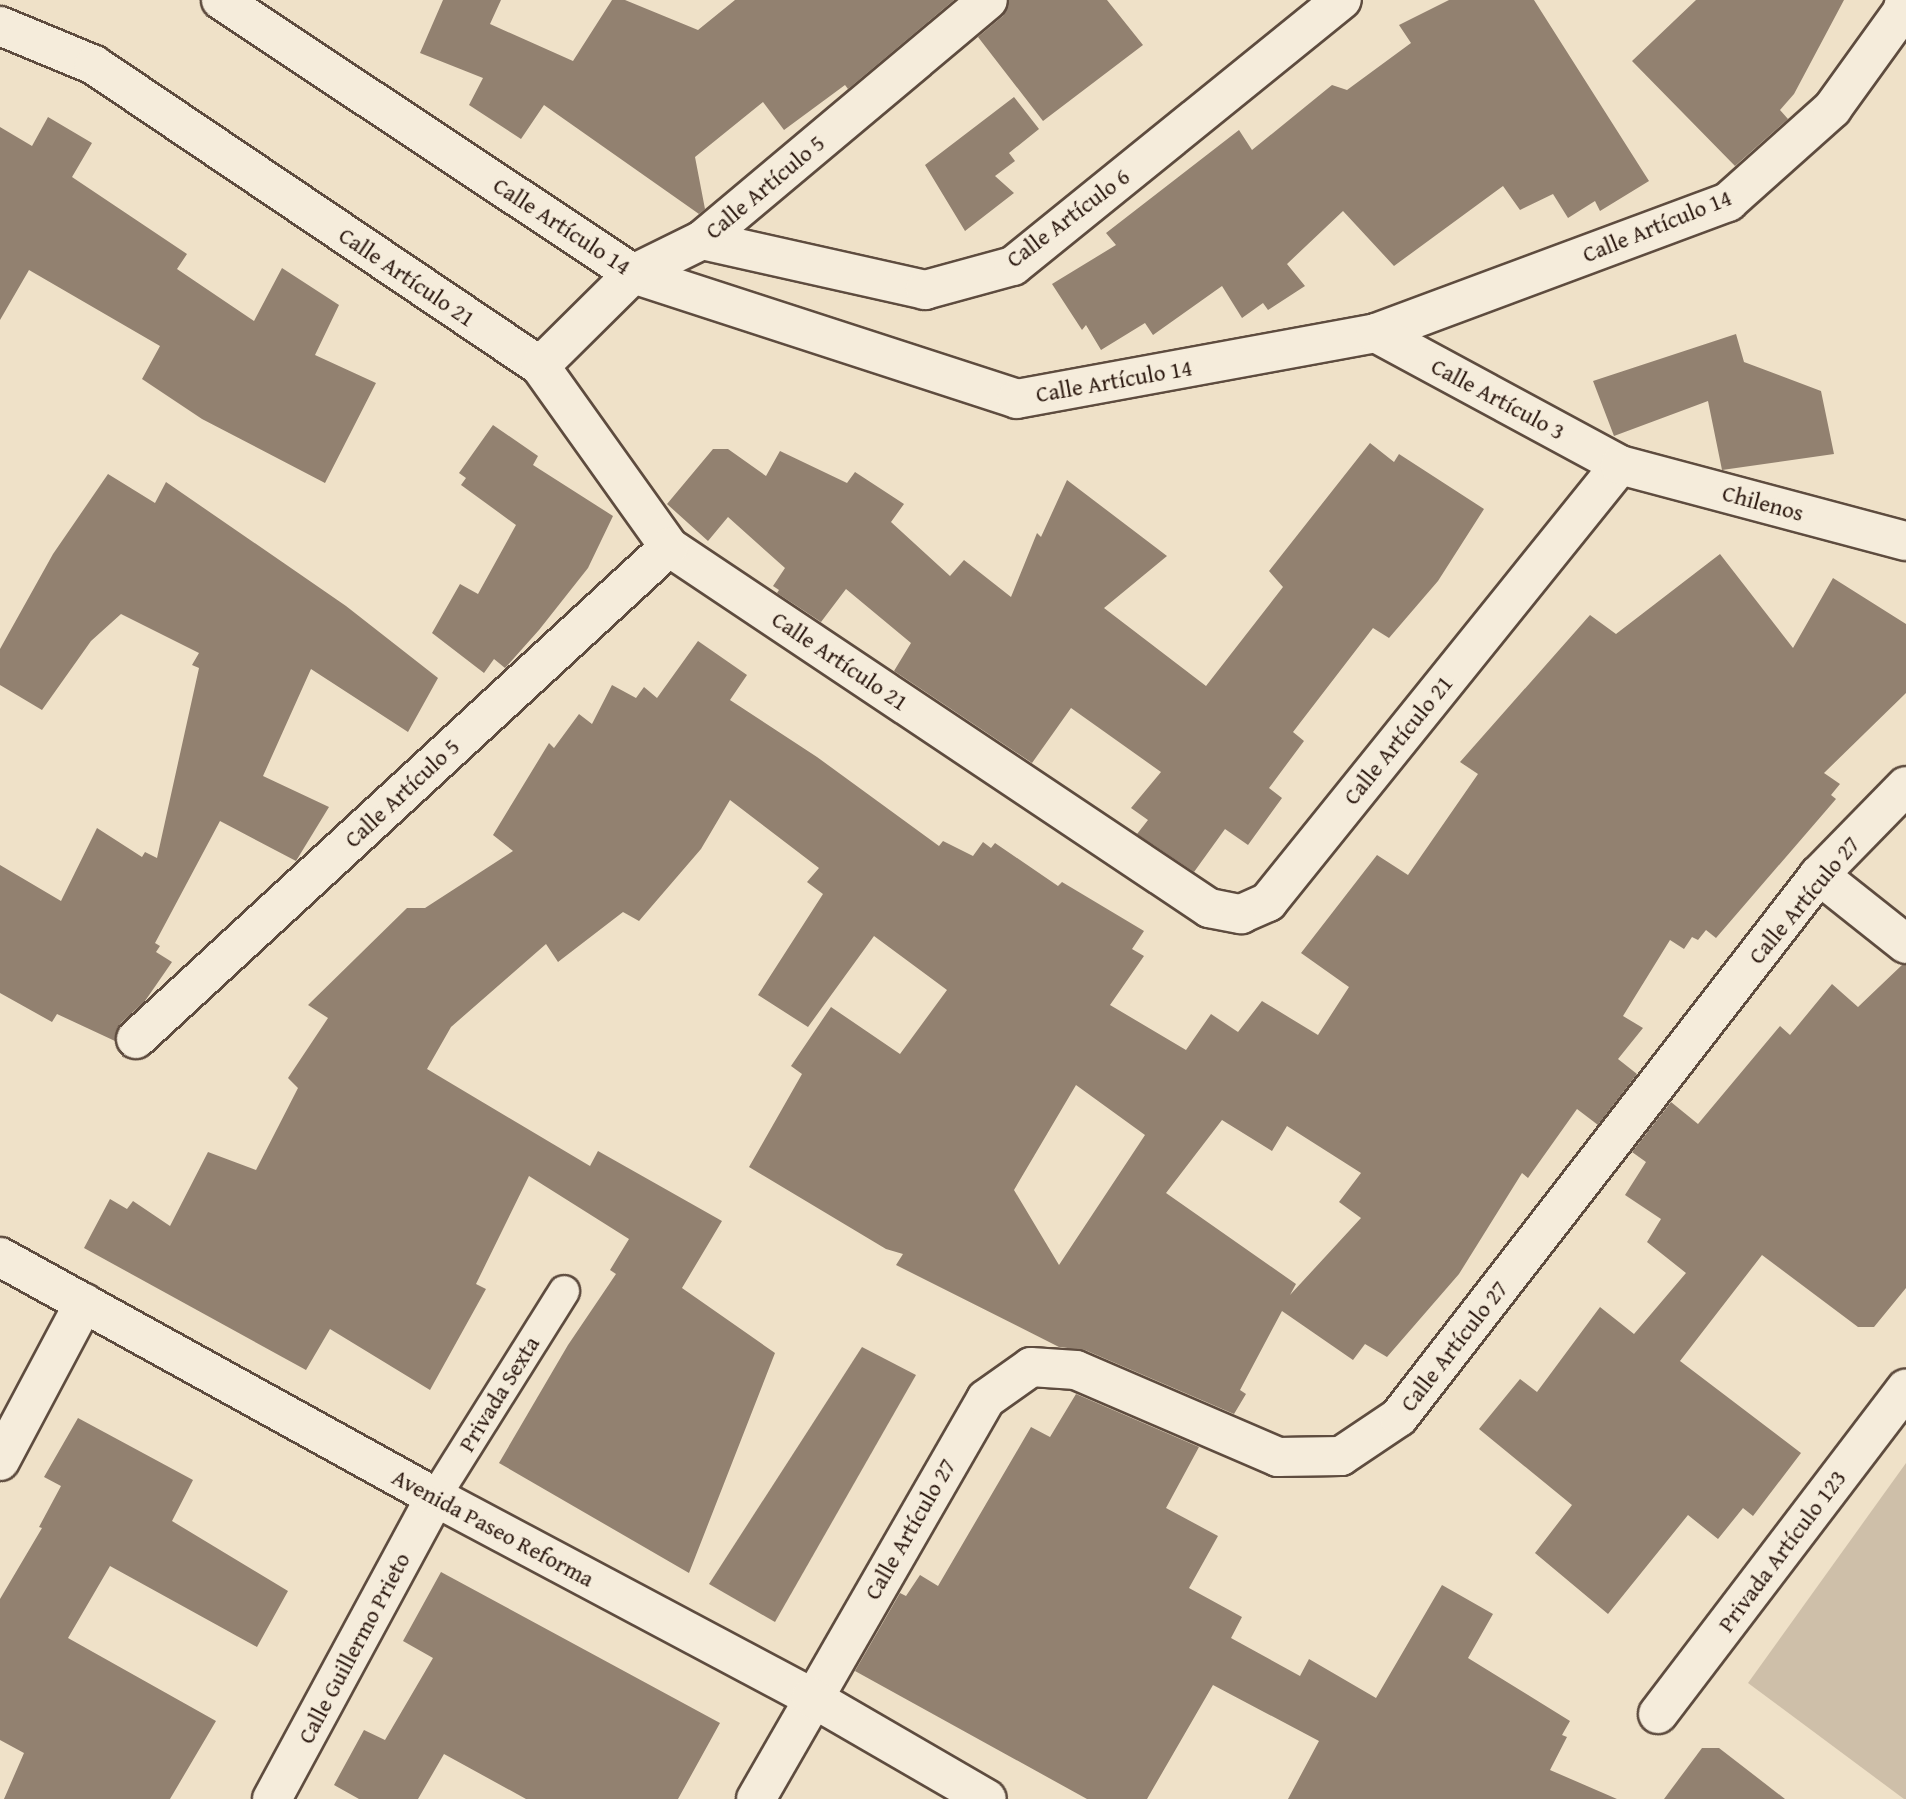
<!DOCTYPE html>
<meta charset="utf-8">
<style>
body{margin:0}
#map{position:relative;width:1906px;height:1799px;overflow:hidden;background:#efe1c8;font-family:"Gentium Book Plus",serif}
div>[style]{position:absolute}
.green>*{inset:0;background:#cebfa9}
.building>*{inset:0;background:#928170}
.roads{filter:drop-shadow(2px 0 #5e4c3f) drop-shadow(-2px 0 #5e4c3f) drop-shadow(0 2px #5e4c3f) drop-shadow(0 -2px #5e4c3f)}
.service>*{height:30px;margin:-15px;padding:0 15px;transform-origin:15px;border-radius:15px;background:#f5ecdb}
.minor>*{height:38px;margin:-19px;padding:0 19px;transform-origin:19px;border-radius:19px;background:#f5ecdb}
.secondary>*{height:38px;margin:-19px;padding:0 19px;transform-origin:19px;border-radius:19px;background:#f5ecdb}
span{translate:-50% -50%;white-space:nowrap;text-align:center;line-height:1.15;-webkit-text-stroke:7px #f5ecdb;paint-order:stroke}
.street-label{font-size:23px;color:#2d1a11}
</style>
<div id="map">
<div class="green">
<div style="clip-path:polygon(1906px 1463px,1906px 1799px,1904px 1799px,1748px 1683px)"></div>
</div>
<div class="building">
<div style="clip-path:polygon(443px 0,501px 0,490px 24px,573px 61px,612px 0,625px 0,698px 30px,735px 0,954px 0,848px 89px,845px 85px,784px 130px,763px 102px,695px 157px,705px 209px,699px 214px,544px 105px,521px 139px,469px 105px,483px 78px,420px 53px)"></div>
<div style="clip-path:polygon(1009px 0,1107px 0,1143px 45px,1043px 121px,978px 37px,1003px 16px)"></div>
<div style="clip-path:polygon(1449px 0,1534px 0,1649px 181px,1600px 211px,1595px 201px,1568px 218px,1553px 194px,1520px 210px,1503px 186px,1394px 266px,1343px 211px,1287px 264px,1305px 286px,1268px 310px,1263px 303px,1242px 318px,1222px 286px,1153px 335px,1145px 323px,1101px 350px,1086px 325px,1082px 330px,1052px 284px,1116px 245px,1106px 233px,1239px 130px,1252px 150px,1332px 85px,1347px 90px,1411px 43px,1399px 25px)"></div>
<div style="clip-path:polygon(1696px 0,1844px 0,1794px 94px,1780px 110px,1788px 119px,1735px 166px,1632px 61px)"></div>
<div style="clip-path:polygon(1014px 97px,1039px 129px,1009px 153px,1015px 161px,995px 176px,1014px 193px,965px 231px,925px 165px)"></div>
<div style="clip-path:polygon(48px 117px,92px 143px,72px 177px,187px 254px,177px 269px,254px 321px,282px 268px,339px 305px,315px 355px,376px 383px,325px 483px,202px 419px,142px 379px,160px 346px,29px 270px,0 320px,0 127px,32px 146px)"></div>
<div style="clip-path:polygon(1736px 334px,1744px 362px,1821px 391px,1834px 454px,1722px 470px,1708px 401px,1614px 436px,1593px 381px)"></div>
<div style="clip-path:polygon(493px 425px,538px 456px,533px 465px,613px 516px,588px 568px,539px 630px,505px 668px,494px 659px,484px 673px,432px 633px,460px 584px,478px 594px,516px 525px,461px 485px,466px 478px,459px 473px)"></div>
<div style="clip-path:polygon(1370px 443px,1394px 462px,1399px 454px,1484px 509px,1438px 581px,1389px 638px,1373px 628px,1293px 732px,1304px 741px,1269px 788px,1282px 798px,1248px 845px,1225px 829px,1194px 872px,1137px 834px,1148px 820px,1131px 808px,1161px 772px,1071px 708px,1032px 763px,894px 671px,911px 643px,846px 589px,821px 622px,777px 593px,779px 590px,773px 586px,785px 568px,728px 517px,708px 541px,667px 504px,713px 449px,728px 449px,766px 476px,780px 451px,847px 483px,855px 472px,904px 504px,891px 522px,950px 576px,964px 560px,1011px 597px,1037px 533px,1041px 537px,1067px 480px,1167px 556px,1104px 608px,1206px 686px,1283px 587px,1269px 571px)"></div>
<div style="clip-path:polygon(108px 474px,155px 503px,166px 482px,346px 606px,438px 678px,408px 732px,311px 669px,263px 776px,329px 807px,296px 861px,220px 821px,155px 943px,160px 946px,156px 952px,172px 962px,145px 1001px,121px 1023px,115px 1041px,57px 1014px,52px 1022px,0 993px,0 865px,61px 901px,97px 828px,142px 857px,145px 852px,157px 858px,199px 668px,192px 665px,199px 653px,121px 614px,91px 641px,42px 710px,0 685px,0 649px,53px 554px)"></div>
<div style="clip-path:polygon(evenodd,1720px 554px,1793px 648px,1833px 578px,1906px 624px,1906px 693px,1824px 773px,1840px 784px,1831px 795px,1836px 799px,1716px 938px,1706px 930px,1698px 940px,1692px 937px,1684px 949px,1670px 940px,1623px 1016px,1643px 1028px,1618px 1059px,1637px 1074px,1598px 1125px,1577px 1109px,1528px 1178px,1522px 1173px,1459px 1274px,1387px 1357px,1365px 1344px,1353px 1360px,1282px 1311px,1240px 1390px,1246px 1394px,1234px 1414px,1085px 1350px,1059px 1347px,896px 1265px,903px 1254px,886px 1249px,749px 1167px,802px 1074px,791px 1066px,831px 1007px,900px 1054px,947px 990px,874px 936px,808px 1027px,758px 995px,823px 894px,807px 882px,819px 868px,730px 800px,701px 849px,639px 921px,623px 912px,558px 962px,546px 944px,451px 1027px,427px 1069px,590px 1166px,598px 1151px,722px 1221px,682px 1288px,775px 1353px,689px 1573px,499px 1463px,568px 1345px,616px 1274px,610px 1270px,629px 1239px,529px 1176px,476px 1284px,486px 1289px,430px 1390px,330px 1329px,306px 1370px,84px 1248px,110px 1199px,127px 1209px,133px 1201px,170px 1226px,208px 1152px,256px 1170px,298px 1088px,288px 1078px,328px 1018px,308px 1005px,407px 908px,425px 908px,513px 851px,493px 835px,549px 743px,554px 748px,579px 714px,592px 724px,612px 685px,636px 698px,644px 687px,657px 698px,698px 641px,747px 675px,730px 700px,817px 757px,939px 846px,943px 841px,973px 856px,983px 842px,991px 848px,995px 843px,1058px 886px,1062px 882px,1144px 931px,1132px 949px,1144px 956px,1110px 1005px,1186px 1050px,1211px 1014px,1238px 1032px,1262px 1001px,1318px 1035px,1349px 987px,1301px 953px,1377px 855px,1408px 875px,1478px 774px,1460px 762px,1590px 615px,1616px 634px,1720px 554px,1076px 1085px,1145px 1135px,1059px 1265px,1014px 1190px,1076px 1085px,1720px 554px,1222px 1120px,1272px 1151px,1287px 1126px,1361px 1173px,1339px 1202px,1361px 1218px,1290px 1295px,1296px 1284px,1166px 1193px,1222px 1120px)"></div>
<div style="clip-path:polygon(1902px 965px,1906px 965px,1906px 1288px,1874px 1327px,1858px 1327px,1762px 1255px,1680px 1361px,1801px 1453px,1753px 1516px,1743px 1508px,1718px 1539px,1688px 1515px,1608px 1614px,1535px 1553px,1572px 1505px,1479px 1429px,1520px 1379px,1537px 1392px,1600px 1307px,1634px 1334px,1686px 1273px,1647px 1242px,1661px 1219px,1625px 1195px,1646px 1162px,1632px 1152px,1671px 1102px,1698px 1124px,1780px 1026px,1790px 1035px,1832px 984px,1858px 1007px)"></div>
<div style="clip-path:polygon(862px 1347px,916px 1375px,775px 1622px,709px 1584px)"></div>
<div style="clip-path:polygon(1076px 1394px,1199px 1447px,1166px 1508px,1218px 1536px,1189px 1588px,1242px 1617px,1231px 1638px,1300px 1676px,1309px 1659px,1376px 1698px,1442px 1585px,1493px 1614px,1468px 1658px,1570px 1721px,1562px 1735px,1567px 1737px,1550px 1770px,1617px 1799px,1288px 1799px,1319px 1741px,1213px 1685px,1147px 1799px,1087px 1799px,855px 1671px,900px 1593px,906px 1596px,920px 1575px,938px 1586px,1031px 1427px,1050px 1437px)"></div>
<div style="clip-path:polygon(78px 1418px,193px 1480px,172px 1521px,288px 1591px,257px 1647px,110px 1566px,68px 1638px,216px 1721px,170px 1799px,4px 1799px,24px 1753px,0 1740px,0 1599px,42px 1528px,39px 1527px,61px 1486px,44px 1477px)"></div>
<div style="clip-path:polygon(441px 1572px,720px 1723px,678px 1799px,526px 1799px,444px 1754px,418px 1799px,359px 1799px,334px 1785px,364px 1730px,385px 1740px,433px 1658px,403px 1641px)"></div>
<div style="clip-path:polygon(1702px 1748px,1719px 1748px,1785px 1799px,1664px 1799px)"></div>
</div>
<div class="roads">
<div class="service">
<div style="left:435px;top:1497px;width:243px;rotate:-57.9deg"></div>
</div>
<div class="minor">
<div style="left:221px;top:0;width:495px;rotate:33.6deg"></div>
<div style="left:633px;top:274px;width:404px;rotate:18deg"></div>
<div style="left:1017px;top:399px;width:365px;rotate:-10.4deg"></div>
<div style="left:1376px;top:333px;width:376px;rotate:-20.4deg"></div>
<div style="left:1728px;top:202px;width:140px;rotate:-41.8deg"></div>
<div style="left:1832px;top:109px;width:120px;rotate:-54.2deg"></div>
<div style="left:1902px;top:12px;width:12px;rotate:-76deg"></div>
<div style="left:0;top:26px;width:102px;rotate:22.5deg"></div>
<div style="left:94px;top:65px;width:538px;rotate:34.01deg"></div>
<div style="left:540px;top:366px;width:222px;rotate:54.5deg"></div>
<div style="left:669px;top:547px;width:650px;rotate:33.76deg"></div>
<div style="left:1209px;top:908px;width:33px;rotate:11deg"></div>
<div style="left:1241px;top:914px;width:30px;rotate:-24deg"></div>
<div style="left:1268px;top:902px;width:561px;rotate:-51.15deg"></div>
<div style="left:702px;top:240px;width:229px;rotate:12.6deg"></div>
<div style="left:925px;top:290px;width:91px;rotate:-15.3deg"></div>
<div style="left:1013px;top:266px;width:423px;rotate:-39deg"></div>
<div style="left:1376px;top:333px;width:277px;rotate:28.4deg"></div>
<div style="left:1620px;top:465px;width:296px;rotate:14.9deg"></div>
<div style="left:540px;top:366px;width:131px;rotate:-44.7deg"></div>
<div style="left:633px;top:274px;width:77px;rotate:-26.2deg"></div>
<div style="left:702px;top:240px;width:373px;rotate:-40deg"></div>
<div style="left:1819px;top:875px;width:111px;rotate:38.4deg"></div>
<div style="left:136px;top:1039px;width:725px;rotate:-42.71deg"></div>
<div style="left:0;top:1461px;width:179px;rotate:-62deg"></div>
<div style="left:1658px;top:1714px;width:409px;rotate:-52.7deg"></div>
<div style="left:272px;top:1799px;width:343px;rotate:-61.6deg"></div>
<div style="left:756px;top:1799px;width:461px;rotate:-60.1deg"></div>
<div style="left:986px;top:1399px;width:55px;rotate:-35.4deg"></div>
<div style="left:1031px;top:1367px;width:45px;rotate:3.8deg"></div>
<div style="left:1076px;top:1370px;width:220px;rotate:23.3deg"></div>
<div style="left:1278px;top:1457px;width:63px;rotate:-0.9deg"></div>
<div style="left:1341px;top:1456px;width:70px;rotate:-33.9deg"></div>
<div style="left:1399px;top:1417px;width:686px;rotate:-52.23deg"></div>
<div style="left:1819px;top:875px;width:124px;rotate:-45.7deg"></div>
</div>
<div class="secondary">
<div style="left:0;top:1257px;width:497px;rotate:28.9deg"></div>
<div style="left:435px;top:1497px;width:426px;rotate:28deg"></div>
<div style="left:811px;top:1697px;width:203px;rotate:30.1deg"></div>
</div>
</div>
<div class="street-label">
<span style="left:765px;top:187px;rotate:-40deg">Calle Artículo 5</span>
<span style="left:1068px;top:218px;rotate:-37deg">Calle Artículo 6</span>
<span style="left:562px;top:226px;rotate:33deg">Calle Artículo 14</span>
<span style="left:1657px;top:226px;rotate:-22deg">Calle Artículo 14</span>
<span style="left:407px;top:277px;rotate:34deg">Calle Artículo 21</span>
<span style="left:1114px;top:381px;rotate:-10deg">Calle Artículo 14</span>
<span style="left:1498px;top:399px;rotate:28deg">Calle Artículo 3</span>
<span style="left:1763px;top:503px;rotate:15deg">Chilenos</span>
<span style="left:840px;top:661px;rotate:34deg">Calle Artículo 21</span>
<span style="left:1398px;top:740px;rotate:-51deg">Calle Artículo 21</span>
<span style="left:402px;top:793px;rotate:-43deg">Calle Artículo 5</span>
<span style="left:1804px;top:900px;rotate:-50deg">Calle Artículo 27</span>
<span style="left:1454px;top:1346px;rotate:-52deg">Calle Artículo 27</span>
<span style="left:499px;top:1394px;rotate:-58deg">Privada Sexta</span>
<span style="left:493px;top:1528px;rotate:28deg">Avenida Paseo Reforma</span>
<span style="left:910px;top:1529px;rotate:-60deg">Calle Artículo 27</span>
<span style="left:1782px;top:1551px;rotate:-53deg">Privada Artículo 123</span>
<span style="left:354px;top:1648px;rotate:-62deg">Calle Guillermo Prieto</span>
</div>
</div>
